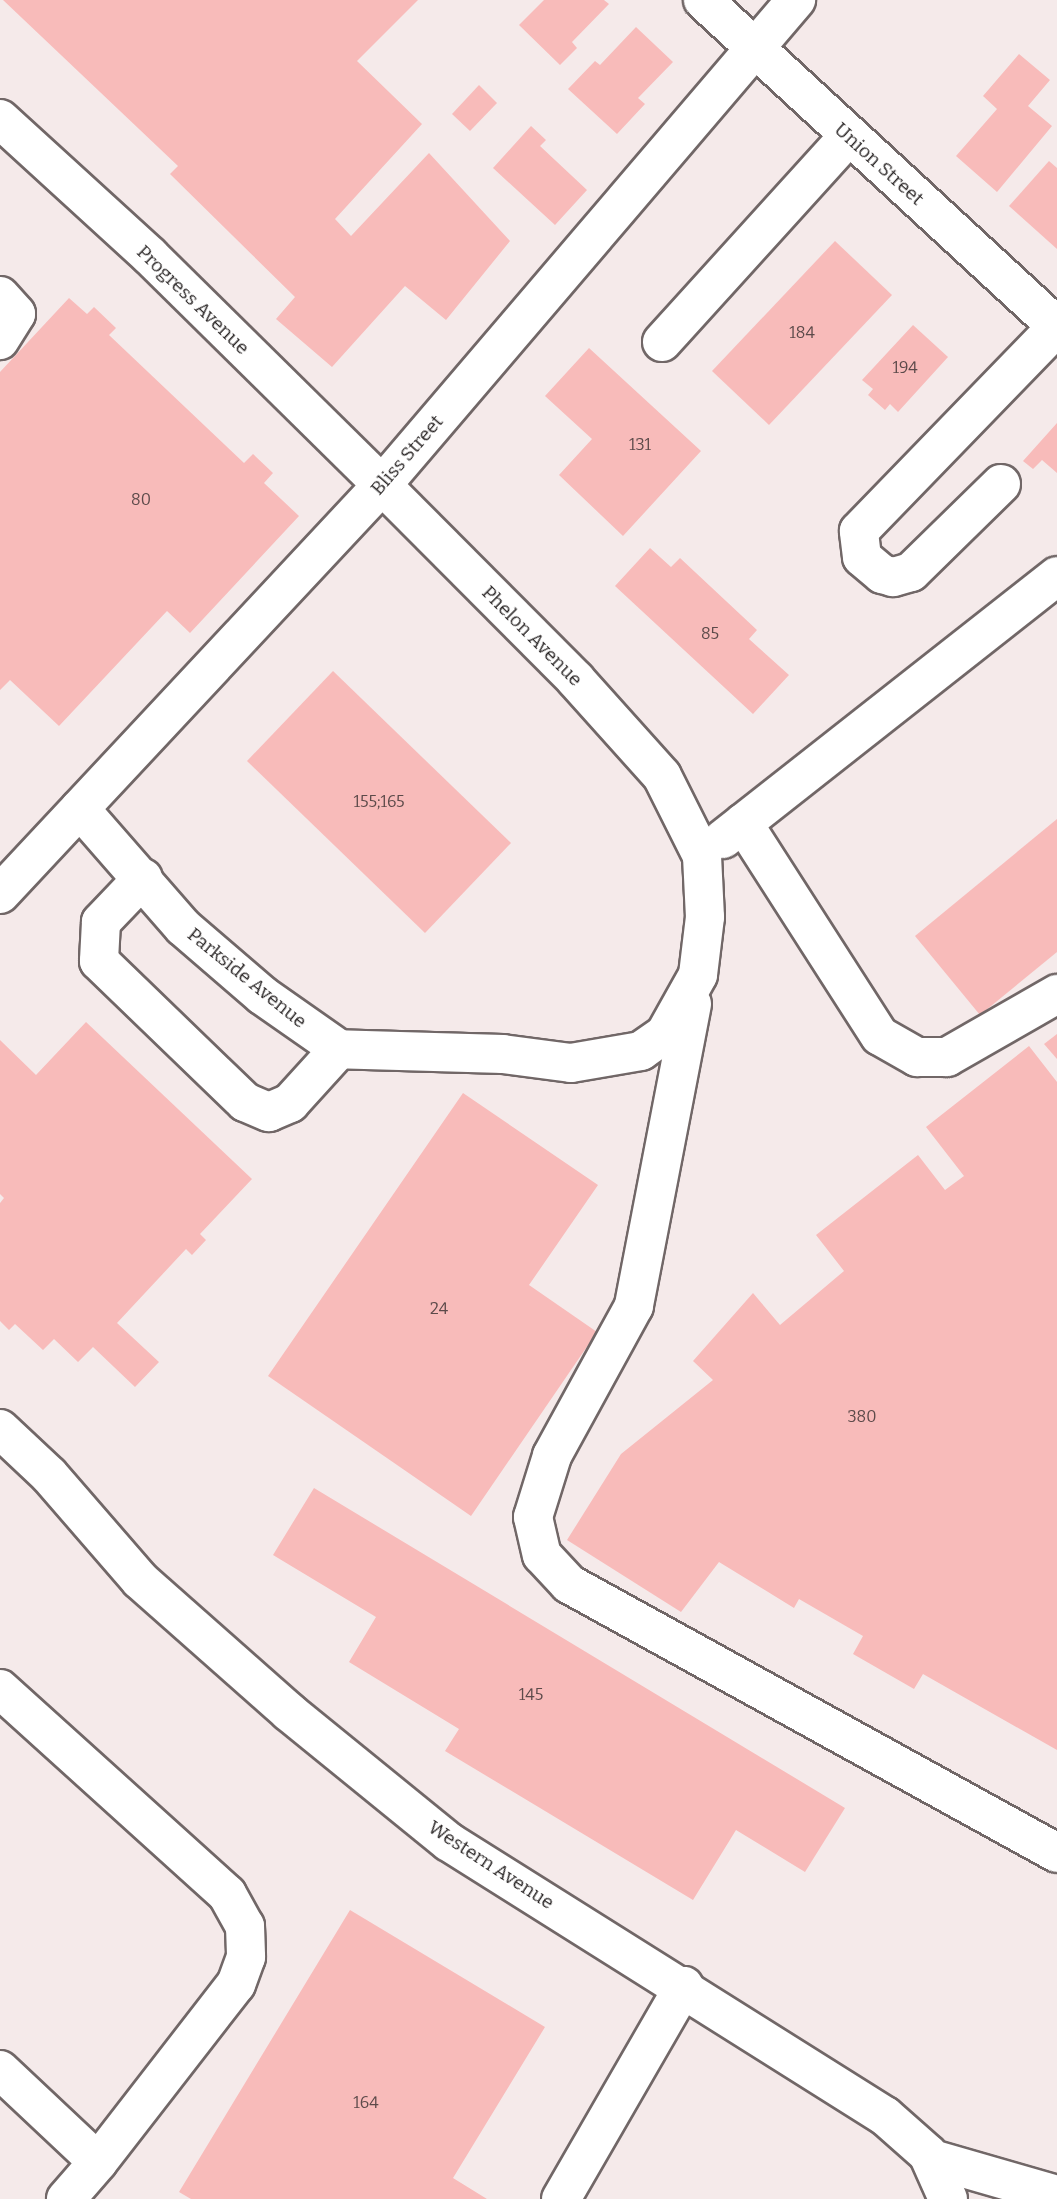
<!DOCTYPE html>
<style>
body{margin:0}
#map{position:relative;width:1057px;height:2199px;overflow:hidden;background:#f5eaea;font-family:Bitter,serif}
div>[style]{position:absolute}
.building>*{inset:0;background:#f8bbba}
.roads{filter:drop-shadow(2px 0 #716767) drop-shadow(-2px 0 #716767) drop-shadow(0 2px #716767) drop-shadow(0 -2px #716767)}
.minor>*{height:38px;margin:-19px;padding:0 19px;transform-origin:19px;border-radius:19px;background:#fff}
.major>*{height:38px;margin:-19px;padding:0 19px;transform-origin:19px;border-radius:19px;background:#fff}
span{translate:-50% -50%;white-space:nowrap;text-align:center;line-height:1.15;-webkit-text-stroke:5px #fff;paint-order:stroke}
.number-label{font-size:16px;color:#5c4a4a}
.number-label span{-webkit-text-stroke-width:0}
.street-label{font-size:19px;color:#282424}
</style>
<div id="map">
<div class="building">
<div style="clip-path:polygon(3px 0,418px 0,357px 61px,422px 124px,335px 219px,351px 236px,429px 153px,510px 241px,446px 320px,405px 286px,332px 367px,276px 319px,295px 297px,170px 174px,178px 166px)"></div>
<div style="clip-path:polygon(544px 0,604px 0,609px 4px,572px 42px,577px 48px,560px 65px,519px 25px)"></div>
<div style="clip-path:polygon(636px 27px,673px 62px,638px 98px,645px 104px,617px 134px,568px 89px,595px 61px,600px 65px)"></div>
<div style="clip-path:polygon(1019px 54px,1050px 80px,1028px 106px,1052px 126px,997px 192px,956px 156px,997px 109px,983px 96px)"></div>
<div style="clip-path:polygon(479px 85px,497px 103px,470px 131px,452px 114px)"></div>
<div style="clip-path:polygon(531px 126px,546px 140px,540px 146px,587px 190px,555px 225px,493px 168px)"></div>
<div style="clip-path:polygon(1049px 161px,1057px 168px,1057px 249px,1009px 206px)"></div>
<div style="clip-path:polygon(835px 241px,892px 295px,769px 425px,712px 371px)"></div>
<div style="clip-path:polygon(69px 298px,87px 314px,94px 307px,116px 328px,109px 335px,244px 463px,253px 454px,273px 473px,264px 483px,299px 516px,190px 633px,167px 611px,59px 726px,10px 680px,0 690px,0 372px)"></div>
<div style="clip-path:polygon(913px 325px,948px 357px,898px 412px,890px 404px,885px 410px,868px 395px,873px 389px,862px 380px)"></div>
<div style="clip-path:polygon(589px 348px,701px 451px,623px 536px,559px 475px,592px 439px,545px 396px)"></div>
<div style="clip-path:polygon(1057px 423px,1057px 473px,1042px 460px,1033px 469px,1023px 461px)"></div>
<div style="clip-path:polygon(650px 548px,671px 567px,680px 558px,757px 630px,749px 639px,789px 675px,753px 714px,615px 586px)"></div>
<div style="clip-path:polygon(333px 671px,511px 843px,425px 933px,247px 761px)"></div>
<div style="clip-path:polygon(1057px 819px,1057px 952px,980px 1015px,915px 936px)"></div>
<div style="clip-path:polygon(86px 1022px,252px 1179px,200px 1234px,206px 1240px,192px 1255px,186px 1249px,117px 1323px,159px 1362px,135px 1387px,93px 1347px,78px 1362px,54px 1339px,43px 1350px,15px 1324px,9px 1330px,0 1321px,0 1203px,4px 1198px,0 1194px,0 1040px,36px 1075px)"></div>
<div style="clip-path:polygon(1057px 1034px,1057px 1059px,1044px 1044px)"></div>
<div style="clip-path:polygon(1029px 1046px,1057px 1082px,1057px 1750px,923px 1674px,914px 1689px,853px 1654px,863px 1636px,799px 1599px,794px 1608px,719px 1562px,681px 1612px,567px 1540px,621px 1454px,713px 1380px,693px 1361px,753px 1293px,780px 1325px,844px 1271px,816px 1235px,918px 1155px,945px 1190px,964px 1176px,926px 1127px)"></div>
<div style="clip-path:polygon(463px 1093px,598px 1185px,529px 1285px,597px 1332px,471px 1516px,268px 1376px)"></div>
<div style="clip-path:polygon(314px 1488px,845px 1808px,805px 1872px,736px 1830px,693px 1900px,445px 1751px,459px 1729px,349px 1662px,376px 1617px,273px 1555px)"></div>
<div style="clip-path:polygon(350px 1910px,545px 2027px,453px 2178px,487px 2199px,191px 2199px,179px 2192px)"></div>
</div>
<div class="roads">
<div class="minor">
<div style="left:0;top:119px;width:203px;rotate:42.4deg"></div>
<div style="left:150px;top:256px;width:326px;rotate:44.6deg"></div>
<div style="left:382px;top:485px;width:274px;rotate:45.1deg"></div>
<div style="left:575px;top:679px;width:130px;rotate:48.1deg"></div>
<div style="left:662px;top:776px;width:89px;rotate:63.4deg"></div>
<div style="left:702px;top:856px;width:61px;rotate:87.2deg"></div>
<div style="left:705px;top:917px;width:58px;rotate:96.9deg"></div>
<div style="left:698px;top:975px;width:68px;rotate:119.2deg"></div>
<div style="left:665px;top:1034px;width:29px;rotate:145deg"></div>
<div style="left:641px;top:1051px;width:71px;rotate:170.3deg"></div>
<div style="left:571px;top:1063px;width:69px;rotate:-172.5deg"></div>
<div style="left:503px;top:1054px;width:164px;rotate:-178.3deg"></div>
<div style="left:339px;top:1049px;width:94px;rotate:-145deg"></div>
<div style="left:262px;top:995px;width:104px;rotate:-139.3deg"></div>
<div style="left:183px;top:927px;width:157px;rotate:-131.1deg"></div>
<div style="left:0;top:296px;width:24px;rotate:48deg"></div>
<div style="left:16px;top:314px;width:31px;rotate:122deg"></div>
<div style="left:662px;top:342px;width:278px;rotate:-47.8deg"></div>
<div style="left:1001px;top:484px;width:126px;rotate:135.6deg"></div>
<div style="left:911px;top:572px;width:19px;rotate:164deg"></div>
<div style="left:893px;top:577px;width:11px;rotate:-165deg"></div>
<div style="left:882px;top:574px;width:26px;rotate:-140deg"></div>
<div style="left:862px;top:557px;width:26px;rotate:-97deg"></div>
<div style="left:859px;top:531px;width:284px;rotate:-45.9deg"></div>
<div style="left:743px;top:823px;width:253px;rotate:57.3deg"></div>
<div style="left:880px;top:1036px;width:43px;rotate:29.6deg"></div>
<div style="left:917px;top:1057px;width:30px"></div>
<div style="left:947px;top:1057px;width:127px;rotate:-29.8deg"></div>
<div style="left:723px;top:839px;width:425px;rotate:-38.2deg"></div>
<div style="left:143px;top:878px;width:61px;rotate:133.7deg"></div>
<div style="left:101px;top:922px;width:39px;rotate:93deg"></div>
<div style="left:99px;top:961px;width:203px;rotate:44deg"></div>
<div style="left:245px;top:1102px;width:26px;rotate:23deg"></div>
<div style="left:269px;top:1112px;width:23px;rotate:-23deg"></div>
<div style="left:290px;top:1103px;width:73px;rotate:-47.8deg"></div>
<div style="left:0;top:894px;width:560px;rotate:-46.95deg"></div>
<div style="left:382px;top:485px;width:638px;rotate:-49.52deg"></div>
<div style="left:692px;top:1004px;width:308px;rotate:100.9deg"></div>
<div style="left:634px;top:1306px;width:171px;rotate:118.7deg"></div>
<div style="left:552px;top:1456px;width:64px;rotate:107.3deg"></div>
<div style="left:533px;top:1517px;width:39px;rotate:77deg"></div>
<div style="left:542px;top:1555px;width:40px;rotate:47deg"></div>
<div style="left:569px;top:1584px;width:557px;rotate:28.86deg"></div>
<div style="left:0;top:1429px;width:67px;rotate:43.2deg"></div>
<div style="left:49px;top:1475px;width:139px;rotate:49.1deg"></div>
<div style="left:140px;top:1580px;width:199px;rotate:41.5deg"></div>
<div style="left:289px;top:1712px;width:206px;rotate:39.1deg"></div>
<div style="left:449px;top:1842px;width:515px;rotate:32.15deg"></div>
<div style="left:885px;top:2116px;width:57px;rotate:41.5deg"></div>
<div style="left:928px;top:2154px;width:49px;rotate:66deg"></div>
<div style="left:0;top:1689px;width:306px;rotate:42.1deg"></div>
<div style="left:227px;top:1894px;width:37px;rotate:61deg"></div>
<div style="left:245px;top:1926px;width:31px;rotate:88deg"></div>
<div style="left:246px;top:1957px;width:29px;rotate:110deg"></div>
<div style="left:236px;top:1984px;width:225px;rotate:127.8deg"></div>
<div style="left:0;top:2070px;width:134px;rotate:43.2deg"></div>
<div style="left:98px;top:2162px;width:49px;rotate:130.9deg"></div>
<div style="left:932px;top:2159px;width:130px;rotate:16.1deg"></div>
<div style="left:561px;top:2199px;width:246px;rotate:-60deg"></div>
</div>
<div class="major">
<div style="left:703px;top:0;width:482px;rotate:42.7deg"></div>
</div>
</div>
<div class="number-label">
<span style="left:802px;top:333px">184</span>
<span style="left:905px;top:368px">194</span>
<span style="left:640px;top:445px">131</span>
<span style="left:141px;top:500px">80</span>
<span style="left:710px;top:634px">85</span>
<span style="left:379px;top:802px">155;165</span>
<span style="left:439px;top:1309px">24</span>
<span style="left:862px;top:1417px">380</span>
<span style="left:531px;top:1695px">145</span>
<span style="left:366px;top:2103px">164</span>
</div>
<div class="street-label">
<span style="left:879px;top:164px;rotate:42deg">Union Street</span>
<span style="left:193px;top:300px;rotate:44deg">Progress Avenue</span>
<span style="left:407px;top:455px;rotate:-49deg">Bliss Street</span>
<span style="left:532px;top:636px;rotate:45deg">Phelon Avenue</span>
<span style="left:247px;top:978px;rotate:39deg">Parkside Avenue</span>
<span style="left:491px;top:1865px;rotate:33deg">Western Avenue</span>
</div>
</div>
